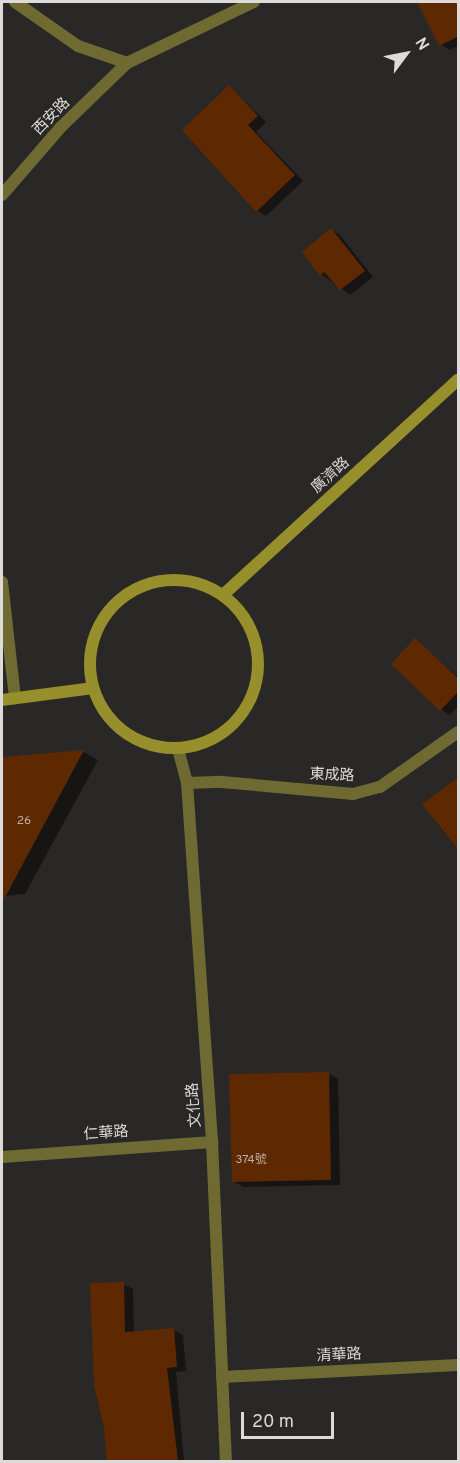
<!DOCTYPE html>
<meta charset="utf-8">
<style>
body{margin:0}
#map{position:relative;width:460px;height:1463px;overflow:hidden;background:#2a2826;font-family:Overpass,"Noto Sans TC",sans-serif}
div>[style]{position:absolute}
.shadow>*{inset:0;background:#0007}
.building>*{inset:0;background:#5e2801}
.minor>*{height:12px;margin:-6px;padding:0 6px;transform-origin:6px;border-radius:6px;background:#6f6a31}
.tertiary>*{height:12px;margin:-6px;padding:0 6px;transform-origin:6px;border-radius:6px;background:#6f6a31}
.secondary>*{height:12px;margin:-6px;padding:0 6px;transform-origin:6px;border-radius:6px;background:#978f2b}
.secondary>.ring{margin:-6px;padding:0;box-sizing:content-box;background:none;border:12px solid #978f2b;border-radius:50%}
span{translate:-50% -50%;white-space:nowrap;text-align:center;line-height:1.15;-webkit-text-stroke:5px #2a2826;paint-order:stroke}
.number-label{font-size:12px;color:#bcaea3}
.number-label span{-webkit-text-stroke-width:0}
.street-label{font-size:15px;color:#dcdbd9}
.frame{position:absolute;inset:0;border:3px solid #dcdbd9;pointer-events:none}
.north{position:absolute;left:376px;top:24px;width:60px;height:60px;-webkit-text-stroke:4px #2a2826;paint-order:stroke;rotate:58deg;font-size:16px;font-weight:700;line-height:24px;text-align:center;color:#dcdbd9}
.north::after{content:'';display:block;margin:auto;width:21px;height:27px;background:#dcdbd9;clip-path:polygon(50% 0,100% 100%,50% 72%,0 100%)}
.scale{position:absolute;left:241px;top:1412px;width:93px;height:27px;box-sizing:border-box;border:3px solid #dcdbd9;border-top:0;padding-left:8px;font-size:18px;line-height:21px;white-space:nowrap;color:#dcdbd9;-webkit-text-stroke:4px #2a2826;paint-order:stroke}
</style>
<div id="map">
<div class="shadow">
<div style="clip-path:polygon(419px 2px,458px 2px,458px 46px,450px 50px,440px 44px)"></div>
<div style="clip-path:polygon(230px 87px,266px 122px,256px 132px,303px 181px,266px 216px,257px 210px)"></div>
<div style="clip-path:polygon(331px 230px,340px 235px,373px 277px,350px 295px,321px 274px)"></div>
<div style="clip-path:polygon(415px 640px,458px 677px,458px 706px,450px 715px,441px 709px)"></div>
<div style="clip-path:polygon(84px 752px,98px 760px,25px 894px,2px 896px,2px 758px)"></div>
<div style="clip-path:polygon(328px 1073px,338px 1079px,340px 1185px,243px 1187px,233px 1181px)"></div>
<div style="clip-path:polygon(123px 1284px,133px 1289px,134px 1333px,173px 1330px,183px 1335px,186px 1371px,176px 1372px,184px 1462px,108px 1462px,106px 1427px)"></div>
</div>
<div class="building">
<div style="clip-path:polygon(417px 2px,459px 2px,459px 36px,439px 46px)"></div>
<div style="clip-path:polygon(229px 85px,258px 116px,248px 125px,295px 175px,256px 212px,182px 130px)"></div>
<div style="clip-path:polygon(331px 228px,365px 271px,340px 290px,324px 272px,320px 276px,302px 252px)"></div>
<div style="clip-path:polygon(415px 638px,459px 679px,459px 691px,440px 711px,391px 664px)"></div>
<div style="clip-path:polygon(84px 750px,2px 903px,2px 757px)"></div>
<div style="clip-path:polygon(459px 777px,459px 850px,422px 804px)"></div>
<div style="clip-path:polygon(329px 1072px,331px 1180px,232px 1182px,229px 1074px)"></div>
<div style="clip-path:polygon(124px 1282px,125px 1332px,174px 1328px,177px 1367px,167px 1368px,178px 1461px,107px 1461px,104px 1428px,94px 1385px,90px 1283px)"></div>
</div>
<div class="minor">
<div style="left:15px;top:2px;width:77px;rotate:34.9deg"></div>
<div style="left:78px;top:46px;width:52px;rotate:19.1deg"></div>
<div style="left:2px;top:195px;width:90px;rotate:-49.1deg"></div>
<div style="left:61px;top:127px;width:92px;rotate:-44.1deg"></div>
<div style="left:127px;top:63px;width:141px;rotate:-25.7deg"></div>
<div style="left:2px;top:582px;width:117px;rotate:83.6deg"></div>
<div style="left:187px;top:783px;width:35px;rotate:-2deg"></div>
<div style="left:222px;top:782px;width:132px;rotate:5.2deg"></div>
<div style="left:353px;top:794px;width:28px;rotate:-15deg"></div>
<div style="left:380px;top:787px;width:95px;rotate:-35.2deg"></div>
<div style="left:2px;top:1157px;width:211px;rotate:-4.1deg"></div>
<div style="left:222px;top:1377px;width:236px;rotate:-2.9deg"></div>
</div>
<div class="tertiary">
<div style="left:178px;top:749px;width:35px;rotate:75deg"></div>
<div style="left:187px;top:783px;width:360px;rotate:86deg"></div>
<div style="left:212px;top:1142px;width:320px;rotate:87.5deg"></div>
</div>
<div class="secondary">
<div class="ring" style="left:90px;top:580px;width:156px;height:156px"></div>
<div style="left:223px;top:595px;width:319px;rotate:-42.5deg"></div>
<div style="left:2px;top:700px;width:92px;rotate:-7.5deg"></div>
</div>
<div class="number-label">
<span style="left:24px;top:822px">26</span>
<span style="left:251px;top:1161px">374號</span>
</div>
<div class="street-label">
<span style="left:52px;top:117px;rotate:-46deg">西安路</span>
<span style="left:331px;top:476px;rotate:-42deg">廣濟路</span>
<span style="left:332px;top:776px;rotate:2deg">東成路</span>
<span style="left:195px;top:1105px;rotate:-94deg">文化路</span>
<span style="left:106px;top:1134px;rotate:-4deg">仁華路</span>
<span style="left:339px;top:1356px;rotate:-3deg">清華路</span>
</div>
<div class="frame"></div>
<div class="north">N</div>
<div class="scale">20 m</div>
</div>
